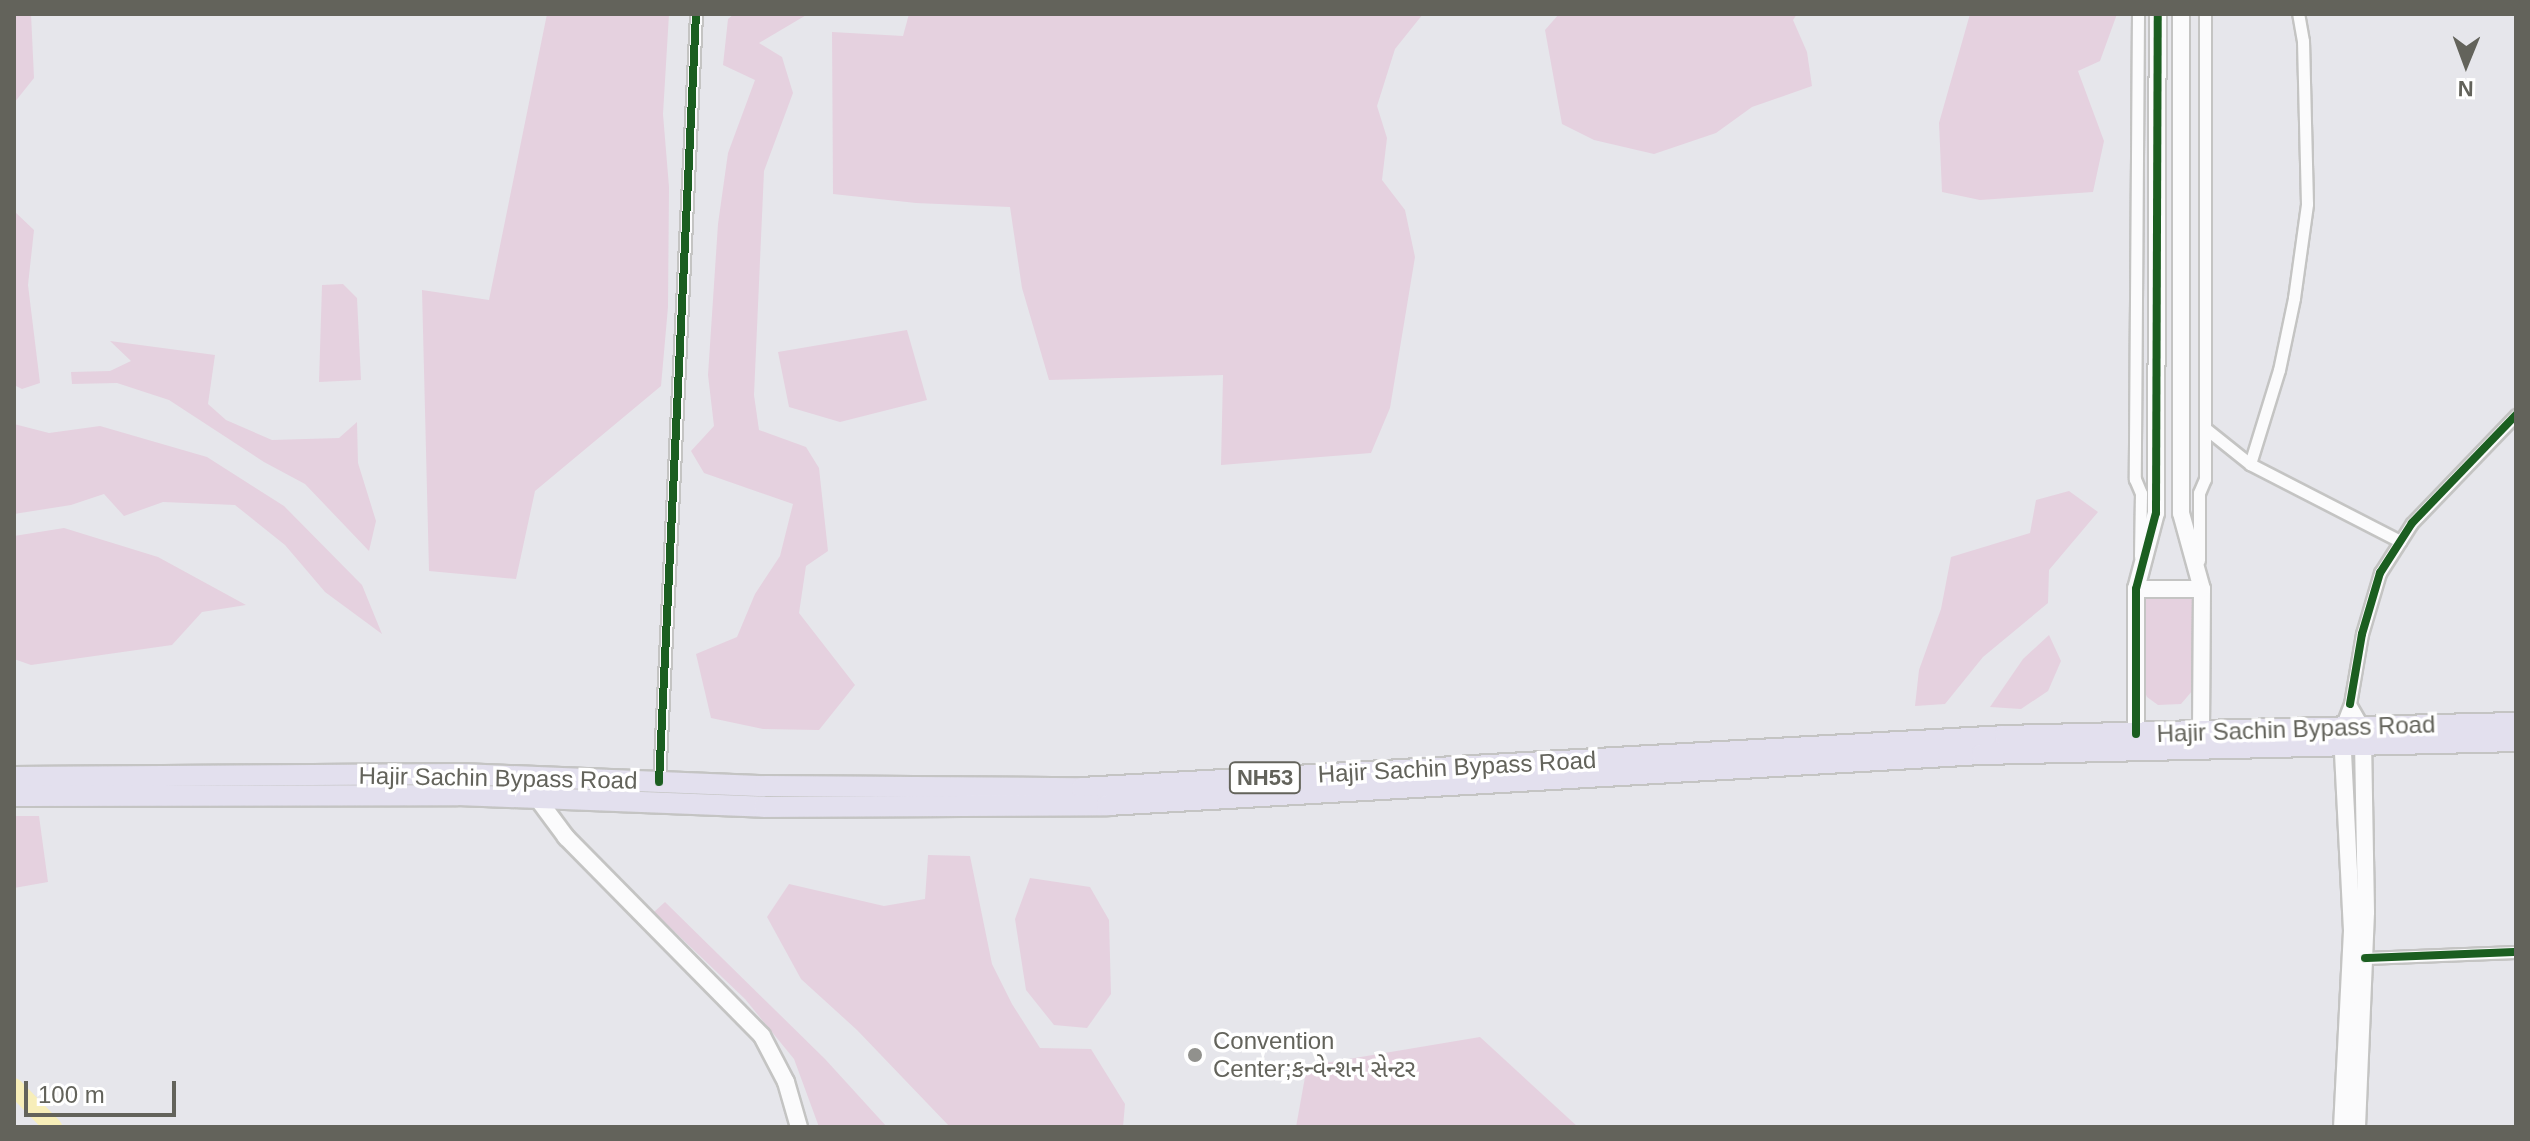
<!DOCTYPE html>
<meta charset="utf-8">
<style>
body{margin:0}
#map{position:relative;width:2530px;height:1141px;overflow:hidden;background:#e6e6eb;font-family:Arial,"Noto Sans Gujarati",sans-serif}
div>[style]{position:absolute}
.green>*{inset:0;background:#e5d1df}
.river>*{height:18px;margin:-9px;padding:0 9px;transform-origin:9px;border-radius:9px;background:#f7eeb9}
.roads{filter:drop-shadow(2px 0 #c4c4c3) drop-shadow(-2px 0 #c4c4c3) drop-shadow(0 2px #c4c4c3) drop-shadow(0 -2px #c4c4c3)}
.street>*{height:11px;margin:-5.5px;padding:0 5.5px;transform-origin:5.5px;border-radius:5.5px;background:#fbfbfc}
.secondary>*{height:16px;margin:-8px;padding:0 8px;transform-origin:8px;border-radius:8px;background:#fbfbfc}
.highway>*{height:20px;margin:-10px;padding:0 10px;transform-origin:10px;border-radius:10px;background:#e3e0ee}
.cycleway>*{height:8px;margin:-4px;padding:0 4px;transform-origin:4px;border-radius:4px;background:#1b5e20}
.dots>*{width:22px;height:22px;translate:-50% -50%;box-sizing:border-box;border:4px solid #fff;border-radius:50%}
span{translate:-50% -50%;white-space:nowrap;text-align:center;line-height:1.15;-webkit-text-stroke:7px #fff;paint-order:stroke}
.shield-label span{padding:2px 6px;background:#fff;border:2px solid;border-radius:6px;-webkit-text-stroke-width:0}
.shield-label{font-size:22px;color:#63635b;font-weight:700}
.street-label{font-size:24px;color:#63635b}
.poi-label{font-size:24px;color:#63635b}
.left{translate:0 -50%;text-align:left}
.frame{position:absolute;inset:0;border:16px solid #63635b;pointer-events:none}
.north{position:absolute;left:2426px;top:24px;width:80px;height:80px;-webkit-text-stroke:6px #fff;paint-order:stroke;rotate:181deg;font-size:22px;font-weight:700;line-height:32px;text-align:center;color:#63635b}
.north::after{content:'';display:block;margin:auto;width:28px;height:36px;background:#63635b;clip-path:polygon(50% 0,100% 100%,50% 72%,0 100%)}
.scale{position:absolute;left:24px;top:1081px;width:152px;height:36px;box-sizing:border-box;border:4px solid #63635b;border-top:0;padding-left:10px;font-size:24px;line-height:28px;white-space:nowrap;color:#63635b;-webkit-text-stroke:6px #fff;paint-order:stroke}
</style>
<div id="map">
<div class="green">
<div style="clip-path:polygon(14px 14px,31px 14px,34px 78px,14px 103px)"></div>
<div style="clip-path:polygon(547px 14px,669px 14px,663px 114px,669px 187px,668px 307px,661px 386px,535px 491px,516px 579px,429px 571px,422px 290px,489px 300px)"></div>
<div style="clip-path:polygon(734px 14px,808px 14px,759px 43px,782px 57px,793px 93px,764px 171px,754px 395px,759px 430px,806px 447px,819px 468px,828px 551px,806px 566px,799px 613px,855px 685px,819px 730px,763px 729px,711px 718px,696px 654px,737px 637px,755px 594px,780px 556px,793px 504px,704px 473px,691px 451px,714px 426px,708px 375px,718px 224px,728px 153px,755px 80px,723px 65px,728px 19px)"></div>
<div style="clip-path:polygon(909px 14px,1423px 14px,1395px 49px,1377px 106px,1387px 138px,1382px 180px,1405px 210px,1415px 257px,1390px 408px,1371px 453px,1221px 465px,1223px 375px,1049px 380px,1022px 288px,1010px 207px,916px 203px,833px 194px,832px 32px,903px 36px)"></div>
<div style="clip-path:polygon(1559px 14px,1797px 14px,1793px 20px,1807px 52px,1812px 86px,1752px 107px,1716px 133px,1654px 154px,1594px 140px,1562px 124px,1545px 30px)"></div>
<div style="clip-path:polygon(1970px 14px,2117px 14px,2100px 61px,2078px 71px,2104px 141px,2093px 192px,1980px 200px,1942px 192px,1939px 123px)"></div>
<div style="clip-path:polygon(14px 211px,34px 230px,28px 285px,40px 383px,22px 389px,14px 385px)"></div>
<div style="clip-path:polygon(343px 284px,357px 298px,361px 380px,319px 382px,322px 285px)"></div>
<div style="clip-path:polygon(907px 330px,927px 400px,840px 422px,789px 407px,778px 352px)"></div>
<div style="clip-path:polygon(110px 341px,215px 355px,208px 404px,226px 420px,272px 440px,339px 438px,357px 422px,358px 463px,376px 521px,369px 551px,305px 484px,264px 462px,169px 400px,117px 383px,72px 384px,71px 372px,110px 371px,131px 361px)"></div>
<div style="clip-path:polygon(14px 424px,49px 433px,100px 426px,207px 457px,284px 506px,362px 585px,382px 634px,325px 592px,285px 545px,235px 505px,163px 502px,124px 516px,104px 494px,71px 505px,14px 514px)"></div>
<div style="clip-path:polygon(2069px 491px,2098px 512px,2049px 570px,2048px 603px,1983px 657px,1945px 704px,1915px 706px,1919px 670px,1941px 609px,1951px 557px,2030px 533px,2036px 500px)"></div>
<div style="clip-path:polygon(64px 528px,158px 557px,246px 605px,202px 612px,172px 645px,31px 665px,14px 659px,14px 536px)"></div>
<div style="clip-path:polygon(2194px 596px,2193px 690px,2181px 704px,2158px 705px,2147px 697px,2144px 690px,2146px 597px)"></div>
<div style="clip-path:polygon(2049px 635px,2061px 661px,2048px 691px,2021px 709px,1990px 707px,2023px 659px)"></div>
<div style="clip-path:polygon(14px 816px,39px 816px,48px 882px,14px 888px)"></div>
<div style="clip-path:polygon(928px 855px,970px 856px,992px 964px,1012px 1004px,1040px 1048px,1091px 1049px,1125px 1104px,1123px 1127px,950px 1127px,857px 1030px,801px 979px,767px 917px,789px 884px,884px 906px,925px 899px)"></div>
<div style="clip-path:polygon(1030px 878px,1090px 887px,1109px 920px,1111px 994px,1087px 1028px,1054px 1025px,1026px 990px,1015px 919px)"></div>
<div style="clip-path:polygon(665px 902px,825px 1059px,887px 1127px,819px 1127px,794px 1059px,745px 999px,654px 912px)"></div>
<div style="clip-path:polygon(1480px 1037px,1578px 1127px,1296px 1127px,1307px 1066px)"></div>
</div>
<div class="river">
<div style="left:14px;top:1087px;width:56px;rotate:45.7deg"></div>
</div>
<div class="roads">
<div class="street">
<div style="left:2138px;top:14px;width:465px;rotate:90.4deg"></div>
<div style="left:2135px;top:479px;width:15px;rotate:67deg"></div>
<div style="left:2141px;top:493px;width:63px;rotate:90.9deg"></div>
<div style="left:2205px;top:428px;width:58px;rotate:38.7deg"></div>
<div style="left:2250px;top:464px;width:98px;rotate:-72.9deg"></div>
<div style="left:2279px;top:370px;width:74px;rotate:-78.2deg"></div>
<div style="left:2294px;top:298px;width:95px;rotate:-82.1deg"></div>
<div style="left:2307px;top:204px;width:163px;rotate:-91.4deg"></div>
<div style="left:2303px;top:41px;width:27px;rotate:-100deg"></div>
<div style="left:2250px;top:464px;width:169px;rotate:27.2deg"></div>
<div style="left:2199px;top:560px;width:67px;rotate:-90deg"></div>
<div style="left:2199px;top:493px;width:15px;rotate:-67deg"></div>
<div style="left:2205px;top:479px;width:465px;rotate:-90deg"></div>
<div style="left:2350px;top:704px;width:71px;rotate:-80.3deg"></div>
<div style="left:2362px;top:634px;width:64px;rotate:-73.6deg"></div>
<div style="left:2380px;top:573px;width:59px;rotate:-57.4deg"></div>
<div style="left:2412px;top:523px;width:150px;rotate:-46.1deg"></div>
<div style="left:2341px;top:727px;width:25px;rotate:-69deg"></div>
<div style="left:2350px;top:704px;width:24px;rotate:60deg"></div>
<div style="left:659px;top:782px;width:769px;rotate:-87.24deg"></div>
<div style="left:2365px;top:958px;width:151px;rotate:-2.3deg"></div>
</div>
<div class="secondary">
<div style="left:2181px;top:14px;width:499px;rotate:90deg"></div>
<div style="left:2181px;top:513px;width:79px;rotate:74.6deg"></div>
<div style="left:2202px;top:589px;width:144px;rotate:90.4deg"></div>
<div style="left:2136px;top:589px;width:66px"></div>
<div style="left:2342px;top:733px;width:198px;rotate:87.1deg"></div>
<div style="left:2352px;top:931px;width:196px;rotate:92.9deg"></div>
<div style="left:2136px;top:734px;width:145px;rotate:-90deg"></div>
<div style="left:2136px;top:589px;width:79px;rotate:-75.3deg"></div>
<div style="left:2156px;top:513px;width:499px;rotate:-89.8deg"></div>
<div style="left:537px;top:798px;width:49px;rotate:53.4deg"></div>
<div style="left:566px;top:837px;width:279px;rotate:45.4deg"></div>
<div style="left:762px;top:1036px;width:52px;rotate:62.4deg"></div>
<div style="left:786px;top:1082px;width:47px;rotate:73.9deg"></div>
<div style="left:2357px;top:1127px;width:215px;rotate:-87.6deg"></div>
<div style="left:2366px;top:912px;width:177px;rotate:-91deg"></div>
</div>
<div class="highway">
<div style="left:14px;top:777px;width:447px;rotate:-0.4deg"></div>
<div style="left:461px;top:774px;width:304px;rotate:2.3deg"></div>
<div style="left:765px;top:786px;width:317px;rotate:0.4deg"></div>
<div style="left:1082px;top:788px;width:924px;rotate:-3.22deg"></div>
<div style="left:2005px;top:736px;width:511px;rotate:-1.46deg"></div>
<div style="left:14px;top:796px;width:444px;rotate:-0.1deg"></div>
<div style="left:458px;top:795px;width:306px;rotate:2.2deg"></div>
<div style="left:764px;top:807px;width:343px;rotate:-0.3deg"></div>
<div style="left:1107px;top:805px;width:876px;rotate:-3.34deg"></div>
<div style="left:1982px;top:754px;width:534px;rotate:-1.39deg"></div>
</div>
</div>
<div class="cycleway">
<div style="left:2350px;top:704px;width:71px;rotate:-80.3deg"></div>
<div style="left:2362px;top:634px;width:64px;rotate:-73.6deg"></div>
<div style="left:2380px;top:573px;width:59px;rotate:-57.4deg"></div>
<div style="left:2412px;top:523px;width:150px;rotate:-46.1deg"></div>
<div style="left:2136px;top:734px;width:145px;rotate:-90deg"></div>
<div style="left:2136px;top:589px;width:79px;rotate:-75.3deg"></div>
<div style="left:2156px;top:513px;width:499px;rotate:-89.8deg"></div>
<div style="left:659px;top:782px;width:769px;rotate:-87.24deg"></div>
<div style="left:2365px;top:958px;width:151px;rotate:-2.3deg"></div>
</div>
<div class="dots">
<div style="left:1195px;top:1055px;background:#91918d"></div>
</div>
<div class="shield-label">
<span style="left:1265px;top:778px">NH53</span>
</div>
<div class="street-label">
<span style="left:2296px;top:729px;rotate:-2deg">Hajir Sachin Bypass Road</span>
<span style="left:1457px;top:767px;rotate:-3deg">Hajir Sachin Bypass Road</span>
<span style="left:498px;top:778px;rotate:1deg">Hajir Sachin Bypass Road</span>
</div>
<div class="poi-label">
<span class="left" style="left:1213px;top:1055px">Convention<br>Center;કન્વેન્શન સેન્ટર</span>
</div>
<div class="frame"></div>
<div class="north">N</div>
<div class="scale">100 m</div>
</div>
